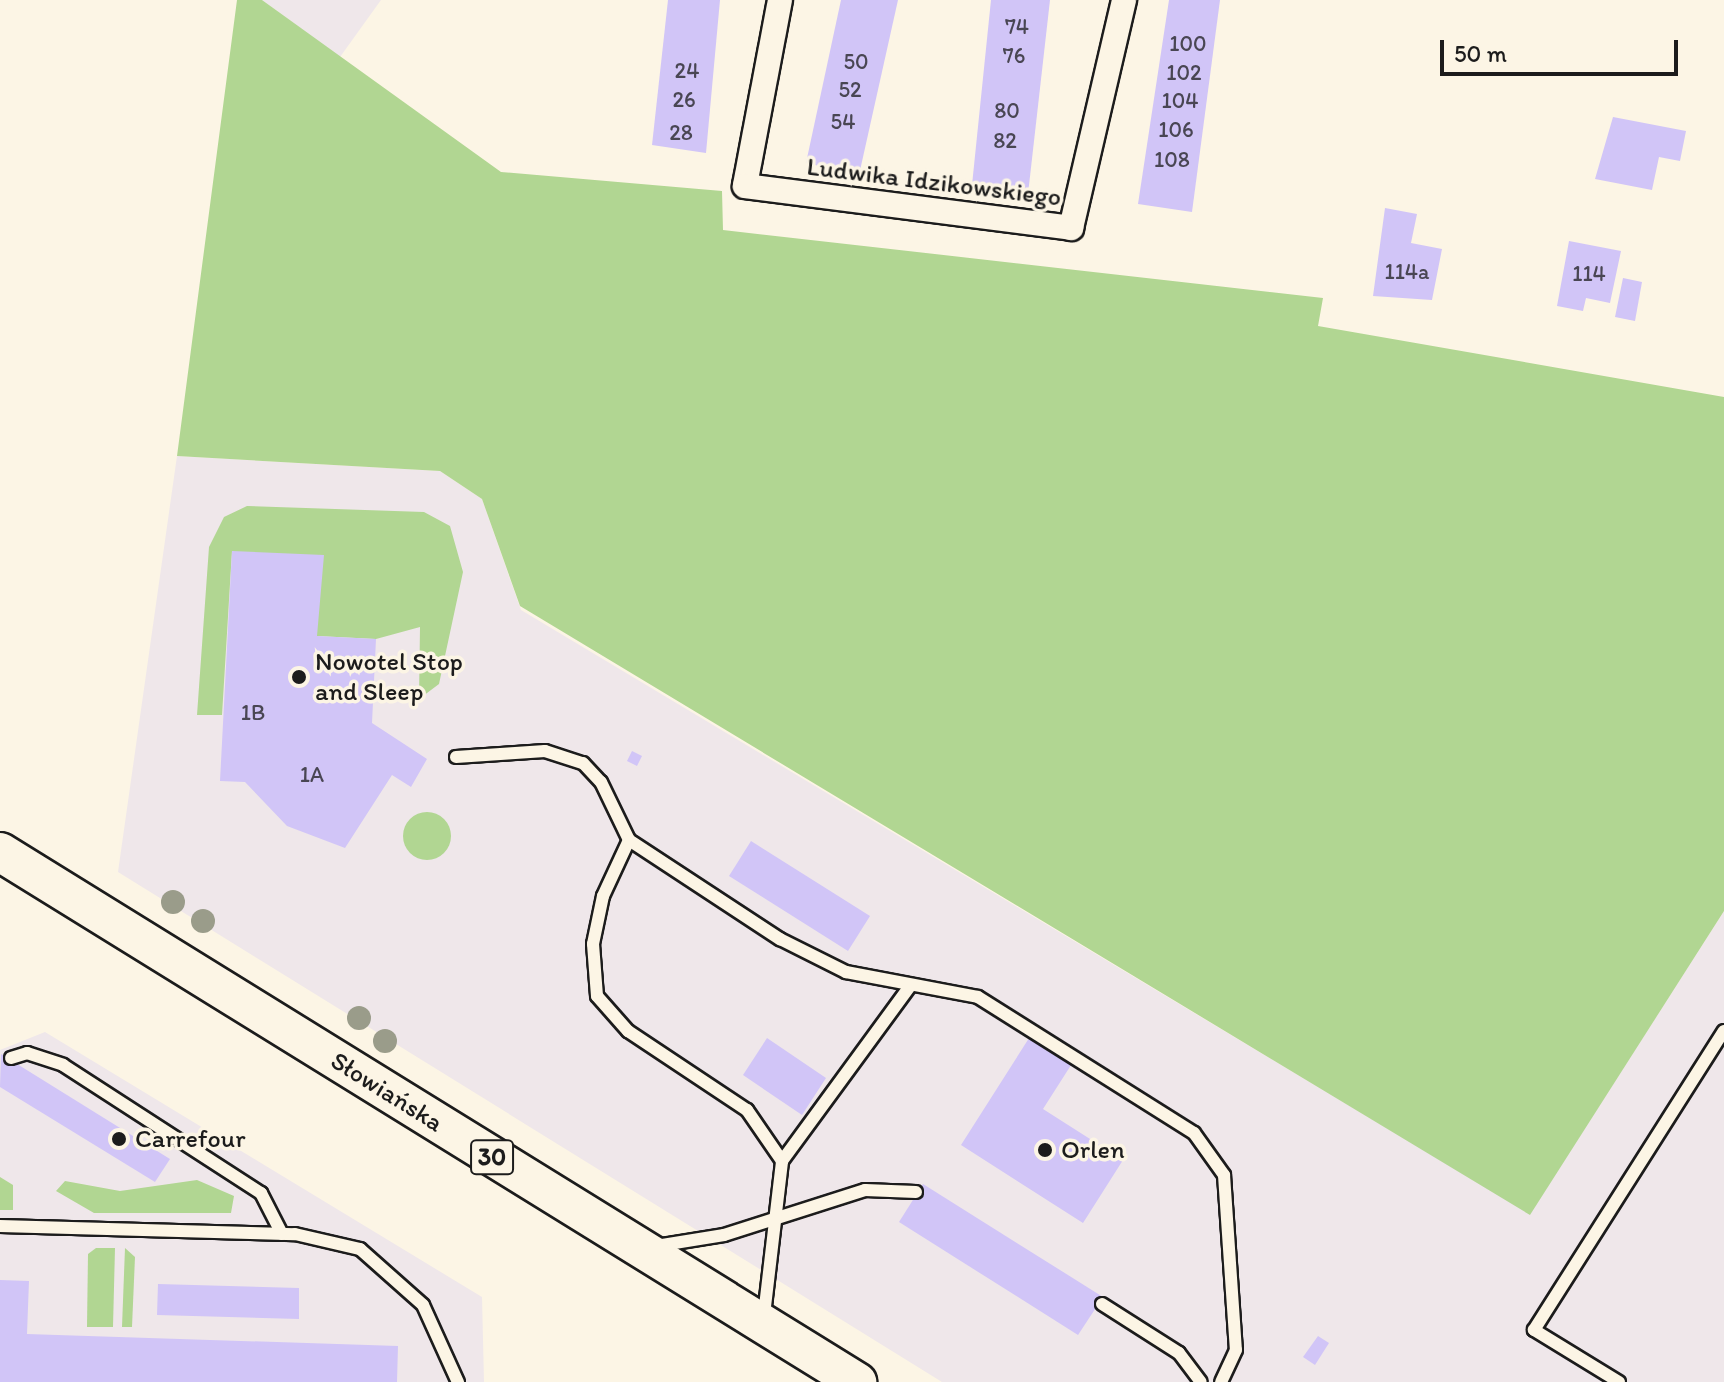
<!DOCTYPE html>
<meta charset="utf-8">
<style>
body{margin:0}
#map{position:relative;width:1724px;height:1382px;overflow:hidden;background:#fcf5e5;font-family:Itim,sans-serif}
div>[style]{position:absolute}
.built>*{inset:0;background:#efe7ea}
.green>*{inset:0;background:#b1d692}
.round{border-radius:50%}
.building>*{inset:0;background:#d1c5f7}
.roads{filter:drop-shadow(2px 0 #1c1c1c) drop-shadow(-2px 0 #1c1c1c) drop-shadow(0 2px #1c1c1c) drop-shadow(0 -2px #1c1c1c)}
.service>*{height:12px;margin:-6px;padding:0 6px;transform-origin:6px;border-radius:6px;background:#fcf5e5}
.minor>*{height:24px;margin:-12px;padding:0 12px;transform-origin:12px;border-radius:12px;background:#fcf5e5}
.primary>*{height:38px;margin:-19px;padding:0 19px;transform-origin:19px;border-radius:19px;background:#fcf5e5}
.trees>*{width:24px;height:24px;margin:-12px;border-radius:50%;background:#9a9c8a}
.dots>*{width:22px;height:22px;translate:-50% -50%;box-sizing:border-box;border:4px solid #fcf5e5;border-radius:50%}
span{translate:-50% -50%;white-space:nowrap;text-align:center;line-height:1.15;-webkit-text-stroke:7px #fcf5e5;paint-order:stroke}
.number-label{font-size:22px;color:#494653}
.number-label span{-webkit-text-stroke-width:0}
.shield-label span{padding:2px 6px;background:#fcf5e5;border:2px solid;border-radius:6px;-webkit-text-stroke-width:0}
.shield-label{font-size:24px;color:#1c1c1c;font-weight:700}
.street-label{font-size:26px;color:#1c1c1c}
.poi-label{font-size:26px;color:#1c1c1c}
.left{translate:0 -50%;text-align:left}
.scale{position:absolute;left:1440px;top:40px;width:238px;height:36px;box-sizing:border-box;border:4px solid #1c1c1c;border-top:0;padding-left:10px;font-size:24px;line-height:28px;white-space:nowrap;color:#1c1c1c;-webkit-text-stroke:6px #fcf5e5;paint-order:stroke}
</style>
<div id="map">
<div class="built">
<div style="clip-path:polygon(262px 0,381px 0,340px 57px)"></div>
<div style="clip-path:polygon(177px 456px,440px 471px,482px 499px,521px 610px,1530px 1214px,1724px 911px,1724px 1382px,942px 1382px,118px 872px)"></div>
<div style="clip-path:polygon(45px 1032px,482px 1297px,484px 1382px,0 1382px,0 1050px)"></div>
</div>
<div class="green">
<div style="clip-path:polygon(237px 0,262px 0,501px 172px,722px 191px,723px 230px,1323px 298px,1318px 326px,1724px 397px,1724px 911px,1530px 1215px,520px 606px,482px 499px,440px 471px,177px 456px)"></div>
<div style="clip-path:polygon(247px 506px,424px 512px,450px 526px,463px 572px,439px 684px,419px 699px,420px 627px,376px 639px,317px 636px,232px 551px,222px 715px,197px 715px,209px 547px,224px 517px)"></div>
<div class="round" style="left:403px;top:812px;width:48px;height:48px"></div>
<div style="clip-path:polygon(0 1177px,13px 1185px,13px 1210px,0 1210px)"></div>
<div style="clip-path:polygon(197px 1180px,234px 1196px,231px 1213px,94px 1213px,56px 1191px,65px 1181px,120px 1191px)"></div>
<div style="clip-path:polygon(96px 1248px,115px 1248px,113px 1327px,87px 1327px,88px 1254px)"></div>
<div style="clip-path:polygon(125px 1248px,135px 1257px,132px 1327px,122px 1327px)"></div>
</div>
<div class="building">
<div style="clip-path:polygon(668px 0,720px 0,706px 153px,652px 145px)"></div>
<div style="clip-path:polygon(841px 0,898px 0,859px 175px,806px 163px)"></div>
<div style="clip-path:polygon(991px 0,1050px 0,1028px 194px,972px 185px)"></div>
<div style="clip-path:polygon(1169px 0,1220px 0,1192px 212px,1138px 204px)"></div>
<div style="clip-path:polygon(1613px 117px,1686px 131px,1680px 161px,1659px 157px,1652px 190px,1595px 179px)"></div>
<div style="clip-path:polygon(1385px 208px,1417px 214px,1411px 243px,1442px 249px,1432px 300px,1373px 296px)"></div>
<div style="clip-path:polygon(1569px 241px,1621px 251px,1610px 303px,1586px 298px,1583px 311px,1557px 306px)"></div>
<div style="clip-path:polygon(1623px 278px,1642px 282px,1635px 321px,1615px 317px)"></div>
<div style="clip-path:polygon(232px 551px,324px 555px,317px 636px,376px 639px,372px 723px,427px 759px,411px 787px,392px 775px,345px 848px,287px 826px,245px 782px,220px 781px)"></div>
<div style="clip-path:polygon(632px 751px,642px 756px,637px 766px,627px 761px)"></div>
<div style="clip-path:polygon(751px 841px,870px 916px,848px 951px,729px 876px)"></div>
<div style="clip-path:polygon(1031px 1035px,1073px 1062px,1043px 1109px,1123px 1160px,1083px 1223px,961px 1145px)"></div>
<div style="clip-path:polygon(767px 1038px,826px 1078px,802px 1115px,743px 1075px)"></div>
<div style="clip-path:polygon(1px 1054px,170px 1159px,155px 1182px,0 1087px)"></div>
<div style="clip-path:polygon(923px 1184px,1103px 1297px,1078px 1335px,899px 1222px)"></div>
<div style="clip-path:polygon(0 1280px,29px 1281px,27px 1334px,398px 1346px,397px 1382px,0 1382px)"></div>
<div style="clip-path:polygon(158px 1284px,299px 1288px,299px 1319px,157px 1315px)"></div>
<div style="clip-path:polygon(1318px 1336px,1329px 1343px,1315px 1365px,1303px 1357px)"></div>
</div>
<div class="roads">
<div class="service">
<div style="left:456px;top:757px;width:89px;rotate:-3.9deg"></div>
<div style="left:545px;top:751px;width:40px;rotate:18deg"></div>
<div style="left:583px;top:763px;width:26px;rotate:47deg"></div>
<div style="left:601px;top:782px;width:64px;rotate:64.2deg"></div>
<div style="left:629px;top:840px;width:181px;rotate:33.3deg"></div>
<div style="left:780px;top:939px;width:74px;rotate:26.6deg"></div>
<div style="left:846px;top:972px;width:134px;rotate:10.7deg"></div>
<div style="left:978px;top:997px;width:255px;rotate:32.2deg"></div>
<div style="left:1194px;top:1133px;width:52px;rotate:54.5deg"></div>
<div style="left:1224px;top:1175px;width:175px;rotate:86.1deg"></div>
<div style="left:1236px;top:1350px;width:35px;rotate:115deg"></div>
<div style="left:629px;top:840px;width:62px;rotate:114.9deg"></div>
<div style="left:603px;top:896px;width:49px;rotate:101.8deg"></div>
<div style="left:593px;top:944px;width:52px;rotate:85.6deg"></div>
<div style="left:597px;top:996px;width:47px;rotate:48.5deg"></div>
<div style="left:628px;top:1031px;width:143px;rotate:33.6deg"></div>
<div style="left:747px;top:1110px;width:62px;rotate:55.5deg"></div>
<div style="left:782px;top:1161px;width:217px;rotate:-53.8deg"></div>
<div style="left:11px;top:1058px;width:17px;rotate:-17deg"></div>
<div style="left:27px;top:1053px;width:38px;rotate:18deg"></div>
<div style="left:63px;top:1065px;width:236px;rotate:32.9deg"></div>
<div style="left:261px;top:1193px;width:46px;rotate:62.9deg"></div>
<div style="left:0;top:1226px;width:295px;rotate:1.6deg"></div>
<div style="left:295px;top:1234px;width:67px;rotate:13deg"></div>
<div style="left:360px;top:1249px;width:84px;rotate:41.6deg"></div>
<div style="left:423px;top:1305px;width:85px;rotate:65.6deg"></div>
<div style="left:656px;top:1246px;width:69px;rotate:-9.2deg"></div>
<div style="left:724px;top:1235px;width:148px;rotate:-17.7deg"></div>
<div style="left:865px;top:1190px;width:51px;rotate:2.2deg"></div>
<div style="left:1102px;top:1304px;width:91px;rotate:32.5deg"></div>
<div style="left:1179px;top:1353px;width:36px;rotate:53deg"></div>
<div style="left:764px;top:1315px;width:155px;rotate:-83.3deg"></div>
<div style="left:1619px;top:1382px;width:100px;rotate:-148.5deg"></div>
<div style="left:1534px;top:1330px;width:354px;rotate:-57.6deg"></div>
</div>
<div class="minor">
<div style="left:780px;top:0;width:189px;rotate:100.7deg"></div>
<div style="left:745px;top:186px;width:329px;rotate:7.3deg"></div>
<div style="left:1071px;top:228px;width:234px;rotate:-76.9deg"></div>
</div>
<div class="primary">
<div style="left:0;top:852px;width:1008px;rotate:31.73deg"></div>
</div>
</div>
<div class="trees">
<div style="left:173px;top:902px"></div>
<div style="left:203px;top:921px"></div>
<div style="left:359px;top:1018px"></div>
<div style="left:385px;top:1041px"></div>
</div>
<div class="dots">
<div style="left:299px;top:677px;background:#1c1c1c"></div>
<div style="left:119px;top:1139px;background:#1c1c1c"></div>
<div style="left:1045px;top:1150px;background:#1c1c1c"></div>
</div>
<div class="number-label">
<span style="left:1017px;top:27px">74</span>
<span style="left:1188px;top:44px">100</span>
<span style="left:1014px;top:56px">76</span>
<span style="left:856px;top:62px">50</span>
<span style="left:687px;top:71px">24</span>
<span style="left:1184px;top:73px">102</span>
<span style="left:850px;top:90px">52</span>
<span style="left:684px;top:100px">26</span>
<span style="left:1180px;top:101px">104</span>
<span style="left:1007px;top:111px">80</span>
<span style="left:843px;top:122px">54</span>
<span style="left:1176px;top:130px">106</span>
<span style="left:681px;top:133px">28</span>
<span style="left:1005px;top:141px">82</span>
<span style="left:1172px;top:160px">108</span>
<span style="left:1407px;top:272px">114a</span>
<span style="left:1589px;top:274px">114</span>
<span style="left:253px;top:713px">1B</span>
<span style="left:312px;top:775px">1A</span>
</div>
<div class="shield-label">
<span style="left:492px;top:1157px">30</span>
</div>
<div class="street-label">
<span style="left:934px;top:182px;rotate:7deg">Ludwika Idzikowskiego</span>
<span style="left:387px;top:1092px;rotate:32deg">Słowiańska</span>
</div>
<div class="poi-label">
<span class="left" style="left:315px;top:677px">Nowotel Stop<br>and Sleep</span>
<span class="left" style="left:135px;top:1139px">Carrefour</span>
<span class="left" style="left:1061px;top:1150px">Orlen</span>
</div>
<div class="scale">50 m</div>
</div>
